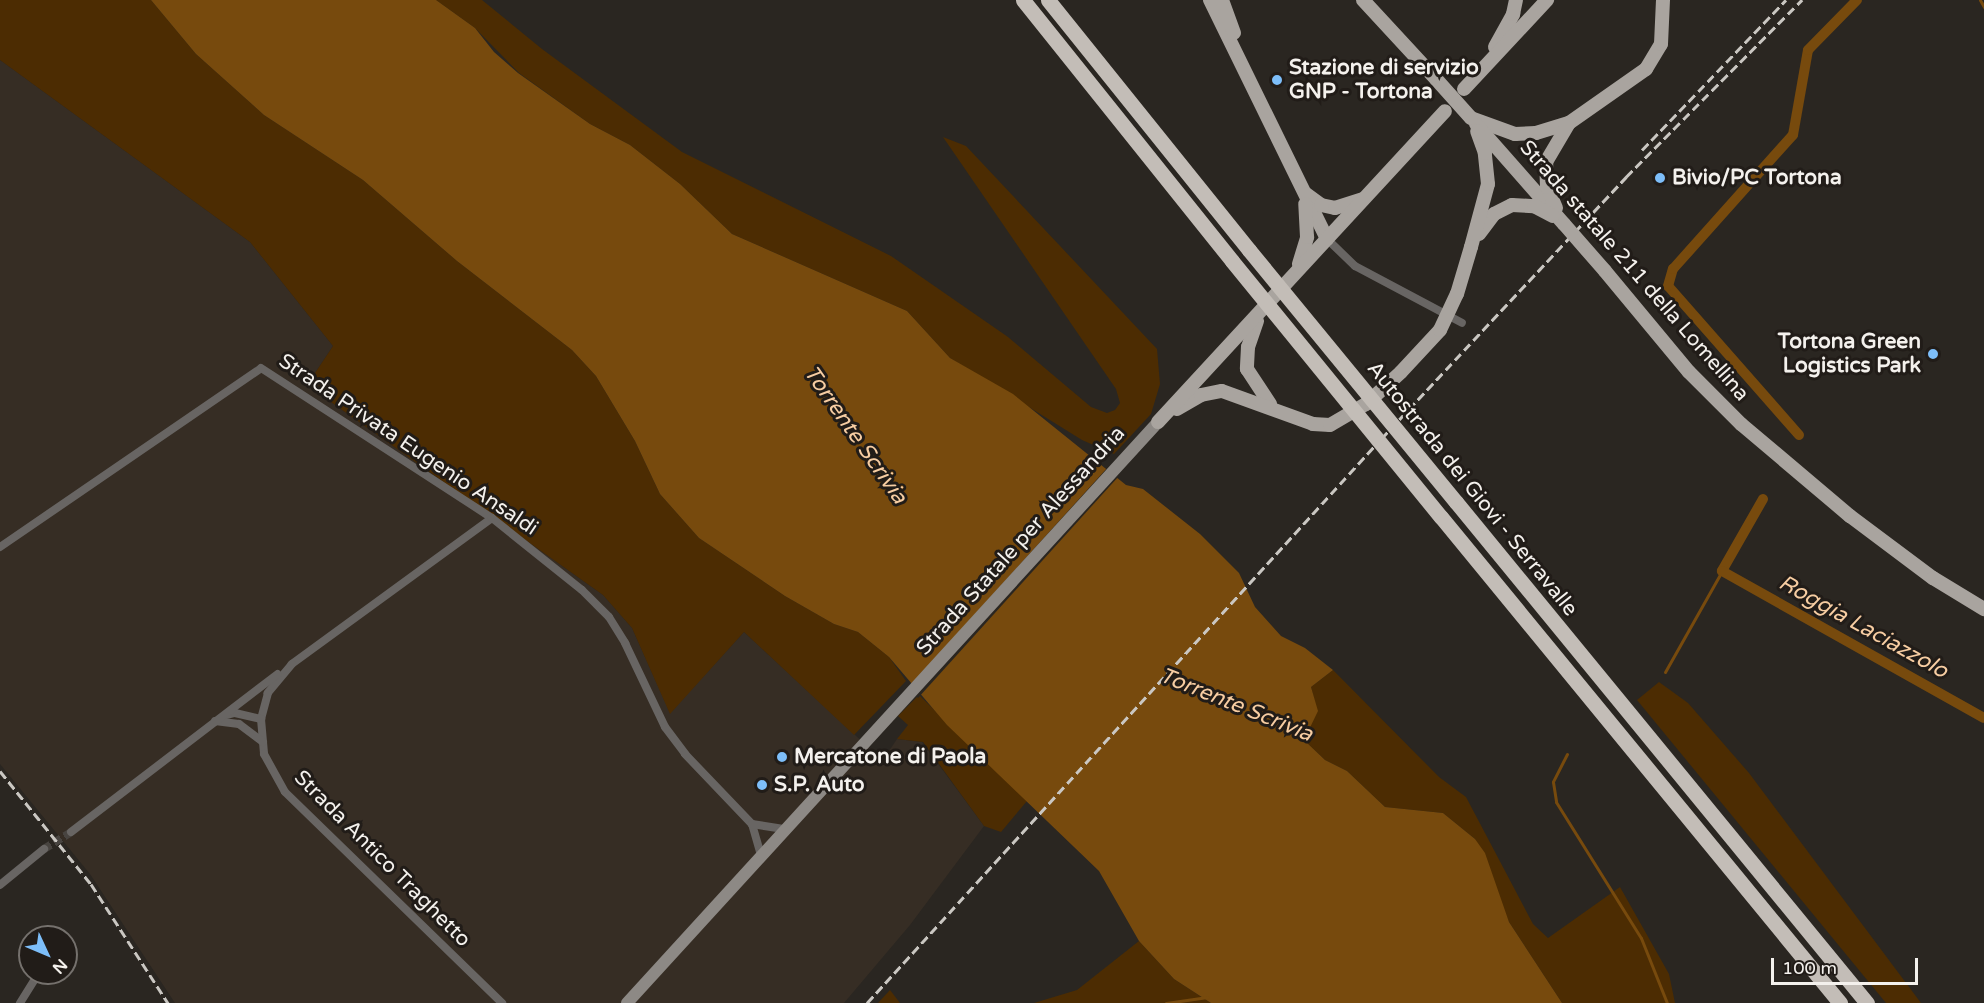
<!DOCTYPE html>
<style>
body{margin:0}
#map{position:relative;width:1984px;height:1003px;overflow:hidden;background:#2a2621;font-family:"Varela Round",sans-serif}
div>[style]{position:absolute}
.built>*{inset:0;background:#362d24}
.green>*{inset:0;background:#4c2c02}
.water>*{inset:0;background:#774a0d}
.pier>*{inset:0;background:#2a2621}
.stream>*{height:3px;margin:-1.5px;padding:0 1.5px;transform-origin:1.5px;border-radius:1.5px;background:#774a0d}
.canal>*{height:10px;margin:-5px;padding:0 5px;transform-origin:5px;border-radius:5px;background:#774a0d}
.minor-tunnel>*{height:8px;margin-top:-4px;transform-origin:0;background:repeating-linear-gradient(90deg,#484440 0 8px,transparent 0 12px)}
.minor>*{height:8px;margin:-4px;padding:0 4px;transform-origin:4px;border-radius:4px;background:#686563}
.secondary>*{height:12px;margin:-6px;padding:0 6px;transform-origin:6px;border-radius:6px;background:#8d8985}
.primary>*{height:14px;margin:-7px;padding:0 7px;transform-origin:7px;border-radius:7px;background:#a9a49f}
.motorway>*{height:15px;margin:-7.5px;padding:0 7.5px;transform-origin:7.5px;border-radius:7.5px;background:#c3bdb7}
.rail>*{height:3px;margin-top:-1.5px;transform-origin:0;background:repeating-linear-gradient(90deg,#cac7c2 0 9px,transparent 0 13.5px)}
.primary-bridge>*{height:14px;margin:-7px;padding:0 7px;transform-origin:7px;border-radius:7px;background:#a9a49f}
.motorway-bridge>*{height:15px;margin:-7.5px;padding:0 7.5px;transform-origin:7.5px;border-radius:7.5px;background:#c3bdb7}
.dots>*{width:16px;height:16px;translate:-50% -50%;box-sizing:border-box;border:3px solid #211c18;border-radius:50%}
span{translate:-50% -50%;white-space:nowrap;text-align:center;line-height:1.15;-webkit-text-stroke:6px #211c18;paint-order:stroke}
.poi-label{font-size:21px;color:#f4f1ed;font-weight:700}
.left{translate:0 -50%;text-align:left}
.right{translate:-100% -50%;text-align:right}
.street-label{font-size:21px;color:#f4f1ed}
.water-label{font-size:22px;color:#f7cda2;font-style:italic}
.north{position:absolute;left:18px;top:925px;width:60px;height:60px;box-sizing:border-box;background:#211c18;border:2px solid #75716d;border-radius:50%;rotate:134deg;font-size:16px;font-weight:700;line-height:24px;text-align:center;color:#f4f1ed}
.north::after{content:'';display:block;margin:auto;width:21px;height:27px;background:#7dbef9;clip-path:polygon(50% 0,100% 100%,50% 72%,0 100%)}
.scale{position:absolute;left:1771px;top:958px;width:147px;height:27px;box-sizing:border-box;border:3px solid #f4f1ed;border-top:0;padding-left:8px;font-size:18px;line-height:21px;white-space:nowrap;color:#f4f1ed;-webkit-text-stroke:4px #211c18;paint-order:stroke}
</style>
<div id="map">
<div class="built">
<div style="clip-path:polygon(0 60px,250px 242px,333px 346px,307px 385px,603px 595px,632px 628px,670px 713px,744px 632px,868px 747px,885px 757px,897px 739px,922px 742px,984px 826px,910px 925px,844px 1003px,175px 1003px,90px 874px,0 764px)"></div>
</div>
<div class="green">
<div style="clip-path:polygon(0 0,151px 0,196px 54px,264px 115px,363px 180px,457px 261px,572px 350px,596px 376px,635px 441px,660px 494px,699px 538px,785px 596px,834px 624px,858px 632px,889px 657px,906px 681px,854px 735px,744px 632px,670px 714px,632px 628px,603px 595px,307px 385px,333px 346px,250px 242px,0 60px)"></div>
<div style="clip-path:polygon(436px 0,482px 0,542px 49px,682px 152px,891px 256px,1008px 337px,1091px 407px,1107px 413px,1115px 410px,1120px 403px,1116px 389px,943px 137px,966px 146px,1157px 349px,1160px 384px,1151px 414px,1114px 454px,1082px 440px,950px 358px,907px 311px,732px 234px,680px 184px,630px 145px,590px 124px,519px 73px,475px 28px)"></div>
<div style="clip-path:polygon(1333px 670px,1439px 777px,1466px 797px,1533px 924px,1548px 938px,1620px 887px,1669px 974px,1675px 1003px,1562px 1003px,1509px 922px,1475px 839px,1443px 813px,1385px 807px,1347px 771px,1325px 760px,1304px 740px,1317px 711px,1311px 687px)"></div>
<div style="clip-path:polygon(1659px 682px,1688px 703px,1749px 773px,1921px 1003px,1886px 1003px,1637px 700px)"></div>
<div style="clip-path:polygon(919px 695px,1027px 801px,1001px 832px,984px 826px,923px 742px,897px 739px,908px 725px,898px 716px)"></div>
<div style="clip-path:polygon(1139px 941px,1174px 979px,1211px 1003px,1034px 1003px,1077px 990px)"></div>
<div style="clip-path:polygon(890px 990px,900px 1003px,878px 1003px)"></div>
</div>
<div class="water">
<div style="clip-path:polygon(151px 0,436px 0,475px 28px,494px 52px,518px 73px,590px 124px,630px 145px,680px 184px,732px 234px,907px 311px,950px 358px,1013px 394px,1126px 485px,1143px 489px,1200px 534px,1239px 573px,1255px 607px,1281px 636px,1305px 648px,1333px 670px,1311px 687px,1318px 711px,1304px 740px,1325px 760px,1347px 771px,1385px 807px,1443px 813px,1475px 839px,1485px 853px,1509px 922px,1562px 1003px,1211px 1003px,1174px 979px,1139px 941px,1099px 871px,947px 725px,889px 657px,858px 632px,834px 624px,785px 596px,699px 538px,660px 494px,635px 441px,596px 376px,572px 350px,457px 261px,363px 180px,264px 115px,196px 54px)"></div>
</div>
<div class="pier">
<div style="clip-path:polygon(1108px 467px,1119px 476px,918px 698px,908px 688px)"></div>
</div>
<div class="stream">
<div style="left:1980px;top:0;width:8px;rotate:60deg"></div>
<div style="left:1665px;top:672px;width:116px;rotate:-60.6deg"></div>
<div style="left:1567px;top:754px;width:31px;rotate:117deg"></div>
<div style="left:1553px;top:782px;width:20px;rotate:81deg"></div>
<div style="left:1556px;top:802px;width:160px;rotate:58deg"></div>
<div style="left:1641px;top:938px;width:70px;rotate:68.2deg"></div>
<div style="left:1166px;top:1003px;width:42px;rotate:-8.1deg"></div>
</div>
<div class="canal">
<div style="left:1799px;top:435px;width:198px;rotate:-131.3deg"></div>
<div style="left:1668px;top:286px;width:18px;rotate:-74deg"></div>
<div style="left:1673px;top:269px;width:180px;rotate:-48.2deg"></div>
<div style="left:1793px;top:135px;width:86px;rotate:-80deg"></div>
<div style="left:1808px;top:50px;width:70px;rotate:-45.6deg"></div>
<div style="left:1763px;top:499px;width:83px;rotate:119.7deg"></div>
<div style="left:1722px;top:571px;width:300px;rotate:29.3deg"></div>
</div>
<div class="minor-tunnel">
<div style="left:44px;top:849px;width:32px;rotate:-32deg"></div>
</div>
<div class="minor">
<div style="left:1327px;top:239px;width:39px;rotate:44deg"></div>
<div style="left:1355px;top:266px;width:121px;rotate:28deg"></div>
<div style="left:492px;top:518px;width:248px;rotate:143.9deg"></div>
<div style="left:292px;top:664px;width:38px;rotate:130deg"></div>
<div style="left:268px;top:693px;width:27px;rotate:105deg"></div>
<div style="left:261px;top:719px;width:35px;rotate:85deg"></div>
<div style="left:264px;top:754px;width:43px;rotate:61.1deg"></div>
<div style="left:285px;top:792px;width:303px;rotate:44.2deg"></div>
<div style="left:0;top:547px;width:316px;rotate:-34.4deg"></div>
<div style="left:261px;top:368px;width:275px;rotate:33deg"></div>
<div style="left:492px;top:518px;width:115px;rotate:38.7deg"></div>
<div style="left:582px;top:590px;width:38px;rotate:45deg"></div>
<div style="left:609px;top:617px;width:31px;rotate:58deg"></div>
<div style="left:625px;top:643px;width:93px;rotate:64.5deg"></div>
<div style="left:665px;top:727px;width:34px;rotate:53deg"></div>
<div style="left:685px;top:754px;width:97px;rotate:46.3deg"></div>
<div style="left:752px;top:824px;width:32px;rotate:74deg"></div>
<div style="left:226px;top:715px;width:9px;rotate:-13deg"></div>
<div style="left:235px;top:713px;width:27px;rotate:13deg"></div>
<div style="left:215px;top:721px;width:24px;rotate:7deg"></div>
<div style="left:239px;top:724px;width:30px;rotate:37deg"></div>
<div style="left:752px;top:824px;width:32px;rotate:9deg"></div>
<div style="left:71px;top:832px;width:260px;rotate:-37.4deg"></div>
<div style="left:0;top:885px;width:57px;rotate:-39.3deg"></div>
<div style="left:20px;top:1003px;width:34px;rotate:-58deg"></div>
</div>
<div class="secondary">
<div style="left:627px;top:1003px;width:787px;rotate:-47.57deg"></div>
</div>
<div class="primary">
<div style="left:1210px;top:0;width:266px;rotate:63.9deg"></div>
<div style="left:1222px;top:0;width:35px;rotate:70deg"></div>
<div style="left:1363px;top:0;width:108px;rotate:47.3deg"></div>
<div style="left:1495px;top:47px;width:38px;rotate:-61deg"></div>
<div style="left:1513px;top:14px;width:14px;rotate:-78deg"></div>
<div style="left:1464px;top:89px;width:122px;rotate:-47deg"></div>
<div style="left:1471px;top:118px;width:47px;rotate:20deg"></div>
<div style="left:1515px;top:134px;width:21px;rotate:-3deg"></div>
<div style="left:1536px;top:133px;width:34px;rotate:-17deg"></div>
<div style="left:1569px;top:123px;width:94px;rotate:-35deg"></div>
<div style="left:1646px;top:69px;width:29px;rotate:-59deg"></div>
<div style="left:1661px;top:44px;width:44px;rotate:-87.4deg"></div>
<div style="left:1476px;top:124px;width:133px;rotate:48.7deg"></div>
<div style="left:1306px;top:194px;width:19px;rotate:36deg"></div>
<div style="left:1321px;top:205px;width:14px;rotate:12deg"></div>
<div style="left:1335px;top:208px;width:28px;rotate:-18deg"></div>
<div style="left:1556px;top:208px;width:23px;rotate:-113deg"></div>
<div style="left:1547px;top:187px;width:25px;rotate:-92deg"></div>
<div style="left:1546px;top:162px;width:45px;rotate:-59.5deg"></div>
<div style="left:1479px;top:234px;width:25px;rotate:-53deg"></div>
<div style="left:1494px;top:214px;width:20px;rotate:-27deg"></div>
<div style="left:1512px;top:205px;width:22px;rotate:3deg"></div>
<div style="left:1534px;top:206px;width:21px;rotate:28deg"></div>
<div style="left:1471px;top:247px;width:65px;rotate:-74.9deg"></div>
<div style="left:1488px;top:184px;width:31px;rotate:-96deg"></div>
<div style="left:1485px;top:153px;width:23px;rotate:-110deg"></div>
<div style="left:1299px;top:264px;width:28px;rotate:-73deg"></div>
<div style="left:1307px;top:237px;width:33px;rotate:-93deg"></div>
<div style="left:1605px;top:271px;width:131px;rotate:50.3deg"></div>
<div style="left:1689px;top:372px;width:74px;rotate:45deg"></div>
<div style="left:1741px;top:424px;width:143px;rotate:40.2deg"></div>
<div style="left:1850px;top:516px;width:104px;rotate:36.8deg"></div>
<div style="left:1933px;top:578px;width:60px;rotate:31.3deg"></div>
<div style="left:1257px;top:321px;width:28px;rotate:109deg"></div>
<div style="left:1248px;top:347px;width:22px;rotate:93deg"></div>
<div style="left:1247px;top:369px;width:42px;rotate:56.7deg"></div>
<div style="left:1177px;top:409px;width:28px;rotate:-30deg"></div>
<div style="left:1201px;top:395px;width:21px;rotate:-11deg"></div>
<div style="left:1222px;top:391px;width:97px;rotate:19.9deg"></div>
<div style="left:1313px;top:424px;width:17px;rotate:3deg"></div>
<div style="left:1330px;top:425px;width:42px;rotate:-30.3deg"></div>
<div style="left:1366px;top:404px;width:47px;rotate:-42.4deg"></div>
<div style="left:1158px;top:422px;width:423px;rotate:-47.3deg"></div>
</div>
<div class="motorway">
<div style="left:1023px;top:0;width:334px;rotate:51.3deg"></div>
<div style="left:1048px;top:0;width:321px;rotate:51.2deg"></div>
<div style="left:1456px;top:502px;width:648px;rotate:50.64deg"></div>
<div style="left:1441px;top:517px;width:629px;rotate:50.61deg"></div>
</div>
<div class="rail">
<div style="left:1642px;top:150px;width:208px;rotate:-46.2deg"></div>
<div style="left:0;top:771px;width:145px;rotate:51.2deg"></div>
<div style="left:91px;top:884px;width:142px;rotate:57.1deg"></div>
<div style="left:867px;top:1003px;width:763px;rotate:-47.66deg"></div>
<div style="left:1381px;top:439px;width:359px;rotate:-46.9deg"></div>
<div style="left:1626px;top:177px;width:250px;rotate:-45.2deg"></div>
</div>
<div class="primary-bridge">
<div style="left:1436px;top:79px;width:52px;rotate:48.1deg"></div>
<div style="left:1564px;top:224px;width:62px;rotate:48.9deg"></div>
<div style="left:1401px;top:372px;width:57px;rotate:-47.1deg"></div>
<div style="left:1440px;top:330px;width:40px;rotate:-65deg"></div>
<div style="left:1457px;top:294px;width:49px;rotate:-73.4deg"></div>
</div>
<div class="motorway-bridge">
<div style="left:1249px;top:250px;width:326px;rotate:50.6deg"></div>
<div style="left:1232px;top:261px;width:330px;rotate:50.8deg"></div>
</div>
<div class="dots">
<div style="left:1277px;top:80px;background:#7dbef9"></div>
<div style="left:1660px;top:178px;background:#7dbef9"></div>
<div style="left:1933px;top:354px;background:#7dbef9"></div>
<div style="left:782px;top:757px;background:#7dbef9"></div>
<div style="left:762px;top:785px;background:#7dbef9"></div>
</div>
<div class="poi-label">
<span class="left" style="left:1289px;top:80px">Stazione di servizio<br>GNP - Tortona</span>
<span class="left" style="left:1672px;top:178px">Bivio/PC Tortona</span>
<span class="right" style="left:1921px;top:354px">Tortona Green<br>Logistics Park</span>
<span class="left" style="left:794px;top:757px">Mercatone di Paola</span>
<span class="left" style="left:774px;top:785px">S.P. Auto</span>
</div>
<div class="street-label">
<span style="left:1634px;top:271px;rotate:49deg">Strada statale 211 della Lomellina</span>
<span style="left:408px;top:445px;rotate:34deg">Strada Privata Eugenio Ansaldi</span>
<span style="left:1472px;top:489px;rotate:51deg">Autostrada dei Giovi - Serravalle</span>
<span style="left:1021px;top:541px;rotate:-48deg">Strada Statale per Alessandria</span>
<span style="left:382px;top:859px;rotate:45deg">Strada Antico Traghetto</span>
</div>
<div class="water-label">
<span style="left:855px;top:435px;rotate:55deg">Torrente Scrivia</span>
<span style="left:1863px;top:627px;rotate:29deg">Roggia Laciazzolo</span>
<span style="left:1236px;top:705px;rotate:22deg">Torrente Scrivia</span>
</div>
<div class="north">N</div>
<div class="scale">100 m</div>
</div>
